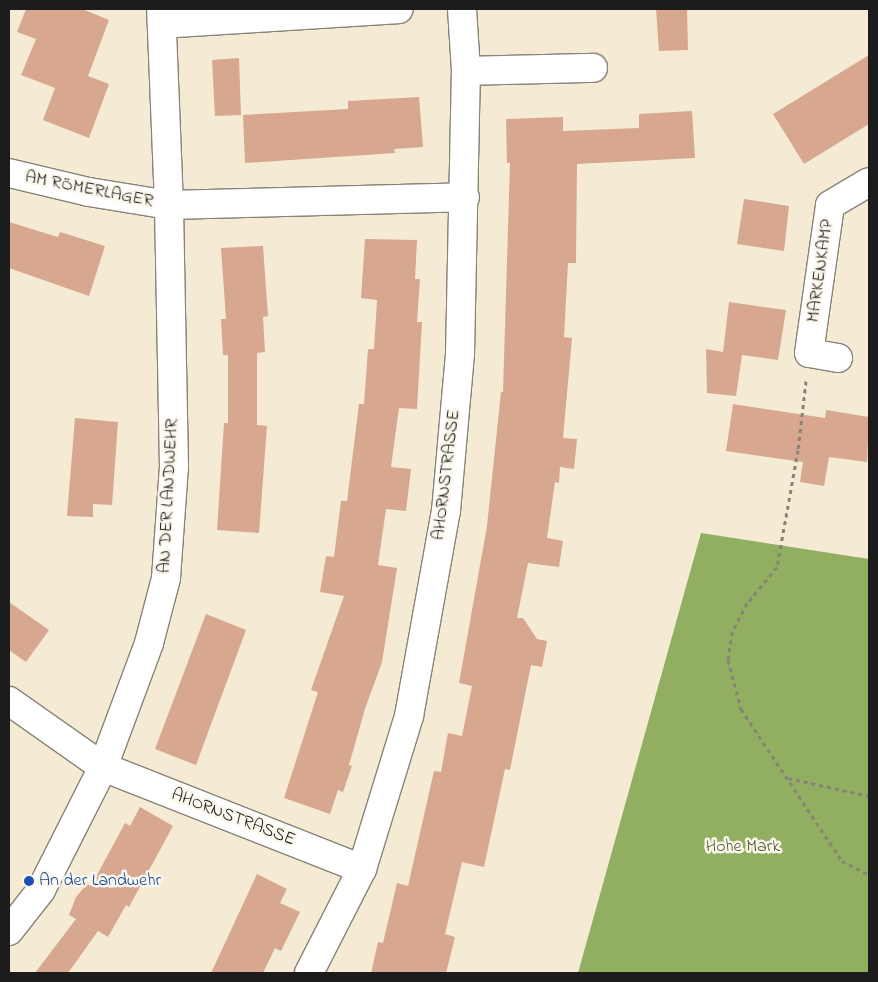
<!DOCTYPE html>
<meta charset="utf-8">
<style>
body{margin:0}
#map{position:relative;width:878px;height:982px;overflow:hidden;background:#f5ead4;font-family:"Indie Flower",sans-serif}
div>[style]{position:absolute}
.forest>*{inset:0;background:#91ae61}
.building>*{inset:0;background:#d7a88f}
.path>*{height:3px;margin-top:-1.5px;transform-origin:0;background:repeating-linear-gradient(90deg,#888378 0 4px,transparent 0 8px)}
.roads{filter:drop-shadow(1px 0 #888378) drop-shadow(-1px 0 #888378) drop-shadow(0 1px #888378) drop-shadow(0 -1px #888378)}
.minor>*{height:28px;margin:-14px;padding:0 14px;transform-origin:14px;border-radius:14px;background:#fff}
.dots>*{width:14px;height:14px;translate:-50% -50%;box-sizing:border-box;border:2px solid #fbf7ec;border-radius:50%}
span{translate:-50% -50%;white-space:nowrap;text-align:center;line-height:1.15;-webkit-text-stroke:5px #fbf7ec;paint-order:stroke}
.street-label{font-size:18px;color:#1c1c1c}
.park-label{font-size:18px;color:#525939}
.transit-label{font-size:18px;color:#164399}
.left{translate:0 -50%;text-align:left}
.frame{position:absolute;inset:0;border:10px solid #1c1c1c;pointer-events:none}
</style>
<div id="map">
<div class="forest">
<div style="clip-path:polygon(701px 533px,869px 559px,869px 973px,578px 973px)"></div>
</div>
<div class="building">
<div style="clip-path:polygon(26px 9px,82px 9px,109px 20px,88px 76px,109px 84px,89px 138px,43px 120px,55px 88px,21px 75px,36px 39px,17px 32px)"></div>
<div style="clip-path:polygon(656px 9px,687px 9px,688px 50px,659px 51px)"></div>
<div style="clip-path:polygon(869px 55px,869px 124px,804px 164px,773px 114px)"></div>
<div style="clip-path:polygon(239px 58px,241px 115px,215px 116px,212px 60px)"></div>
<div style="clip-path:polygon(419px 97px,423px 147px,394px 149px,395px 153px,245px 163px,243px 115px,348px 109px,348px 101px)"></div>
<div style="clip-path:polygon(692px 111px,695px 158px,577px 164px,576px 263px,568px 263px,564px 337px,572px 338px,563px 438px,577px 439px,574px 469px,560px 467px,559px 483px,555px 482px,547px 538px,563px 541px,559px 567px,528px 563px,517px 618px,523px 618px,537px 639px,547px 641px,542px 667px,531px 665px,510px 770px,505px 769px,484px 867px,462px 862px,445px 934px,455px 937px,446px 973px,371px 973px,378px 942px,383px 943px,397px 883px,408px 886px,434px 771px,441px 772px,448px 733px,462px 736px,472px 686px,459px 683px,487px 526px,501px 392px,503px 392px,510px 163px,507px 163px,506px 119px,563px 117px,563px 131px,639px 128px,639px 114px)"></div>
<div style="clip-path:polygon(744px 199px,789px 206px,784px 251px,737px 244px)"></div>
<div style="clip-path:polygon(9px 222px,58px 237px,60px 232px,105px 246px,89px 296px,9px 268px)"></div>
<div style="clip-path:polygon(365px 239px,417px 240px,415px 279px,420px 279px,417px 322px,422px 322px,417px 409px,399px 408px,391px 467px,411px 469px,406px 511px,386px 509px,378px 565px,397px 568px,382px 662px,365px 709px,349px 765px,352px 766px,343px 792px,338px 790px,330px 814px,284px 798px,318px 692px,311px 690px,344px 596px,320px 592px,326px 556px,334px 557px,341px 501px,347px 501px,359px 404px,364px 404px,368px 349px,374px 349px,377px 300px,361px 298px)"></div>
<div style="clip-path:polygon(263px 246px,268px 316px,263px 317px,265px 352px,257px 353px,257px 425px,267px 426px,259px 533px,217px 530px,224px 423px,228px 423px,228px 355px,223px 355px,221px 319px,226px 319px,221px 248px)"></div>
<div style="clip-path:polygon(729px 302px,786px 310px,778px 360px,742px 355px,736px 396px,707px 393px,706px 349px,723px 352px)"></div>
<div style="clip-path:polygon(733px 404px,825px 418px,826px 410px,869px 417px,867px 462px,829px 457px,824px 486px,800px 482px,803px 462px,726px 451px)"></div>
<div style="clip-path:polygon(75px 418px,118px 422px,112px 505px,93px 504px,93px 517px,67px 516px)"></div>
<div style="clip-path:polygon(9px 602px,49px 630px,26px 662px,9px 650px)"></div>
<div style="clip-path:polygon(206px 614px,246px 630px,196px 765px,155px 749px)"></div>
<div style="clip-path:polygon(140px 807px,173px 826px,129px 907px,126px 905px,108px 937px,98px 931px,68px 973px,35px 973px,76px 919px,69px 915px,76px 897px,87px 884px,91px 886px,125px 823px,130px 826px)"></div>
<div style="clip-path:polygon(257px 874px,287px 889px,280px 903px,300px 912px,281px 951px,275px 948px,263px 973px,211px 973px)"></div>
</div>
<div class="path">
<div style="left:806px;top:381px;width:69px;rotate:96.6deg"></div>
<div style="left:798px;top:450px;width:119px;rotate:100.2deg"></div>
<div style="left:777px;top:567px;width:47px;rotate:129.8deg"></div>
<div style="left:747px;top:603px;width:33px;rotate:117deg"></div>
<div style="left:732px;top:632px;width:28px;rotate:98deg"></div>
<div style="left:728px;top:660px;width:51px;rotate:75.1deg"></div>
<div style="left:741px;top:709px;width:182px;rotate:56.4deg"></div>
<div style="left:842px;top:861px;width:30px;rotate:27deg"></div>
<div style="left:788px;top:778px;width:83px;rotate:12.5deg"></div>
</div>
<div class="roads">
<div class="minor">
<div style="left:162px;top:24px;width:237px;rotate:-3.6deg"></div>
<div style="left:466px;top:71px;width:127px;rotate:-1.4deg"></div>
<div style="left:9px;top:173px;width:82px;rotate:13.4deg"></div>
<div style="left:89px;top:192px;width:81px;rotate:9.2deg"></div>
<div style="left:169px;top:205px;width:296px;rotate:-1.5deg"></div>
<div style="left:838px;top:358px;width:29px;rotate:-170deg"></div>
<div style="left:809px;top:353px;width:149px;rotate:-81.9deg"></div>
<div style="left:830px;top:205px;width:45px;rotate:-30.5deg"></div>
<div style="left:9px;top:701px;width:115px;rotate:35.1deg"></div>
<div style="left:103px;top:767px;width:278px;rotate:21.5deg"></div>
<div style="left:9px;top:931px;width:52px;rotate:-52deg"></div>
<div style="left:41px;top:890px;width:138px;rotate:-63.2deg"></div>
<div style="left:103px;top:767px;width:132px;rotate:-69.6deg"></div>
<div style="left:149px;top:643px;width:67px;rotate:-75.3deg"></div>
<div style="left:166px;top:578px;width:111px;rotate:-85.9deg"></div>
<div style="left:174px;top:467px;width:262px;rotate:-91.1deg"></div>
<div style="left:169px;top:205px;width:196px;rotate:-92.3deg"></div>
<div style="left:309px;top:973px;width:117px;rotate:-63deg"></div>
<div style="left:362px;top:869px;width:160px;rotate:-72.9deg"></div>
<div style="left:409px;top:716px;width:208px;rotate:-79.8deg"></div>
<div style="left:446px;top:511px;width:158px;rotate:-84.9deg"></div>
<div style="left:460px;top:354px;width:283px;rotate:-88.8deg"></div>
<div style="left:466px;top:71px;width:62px;rotate:-93.7deg"></div>
</div>
</div>
<div class="dots">
<div style="left:29px;top:881px;background:#1a4fb4"></div>
</div>
<div class="street-label">
<span style="left:89px;top:190px;rotate:11deg">AM RÖMERLAGER</span>
<span style="left:821px;top:271px;rotate:-82deg">MARKENKAMP</span>
<span style="left:447px;top:475px;rotate:-83deg">AHORNSTRASSE</span>
<span style="left:169px;top:496px;rotate:-87deg">AN DER LANDWEHR</span>
<span style="left:233px;top:818px;rotate:21deg">AHORNSTRASSE</span>
</div>
<div class="park-label">
<span style="left:743px;top:847px">Hohe Mark</span>
</div>
<div class="transit-label">
<span class="left" style="left:39px;top:881px">An der Landwehr</span>
</div>
<div class="frame"></div>
</div>
